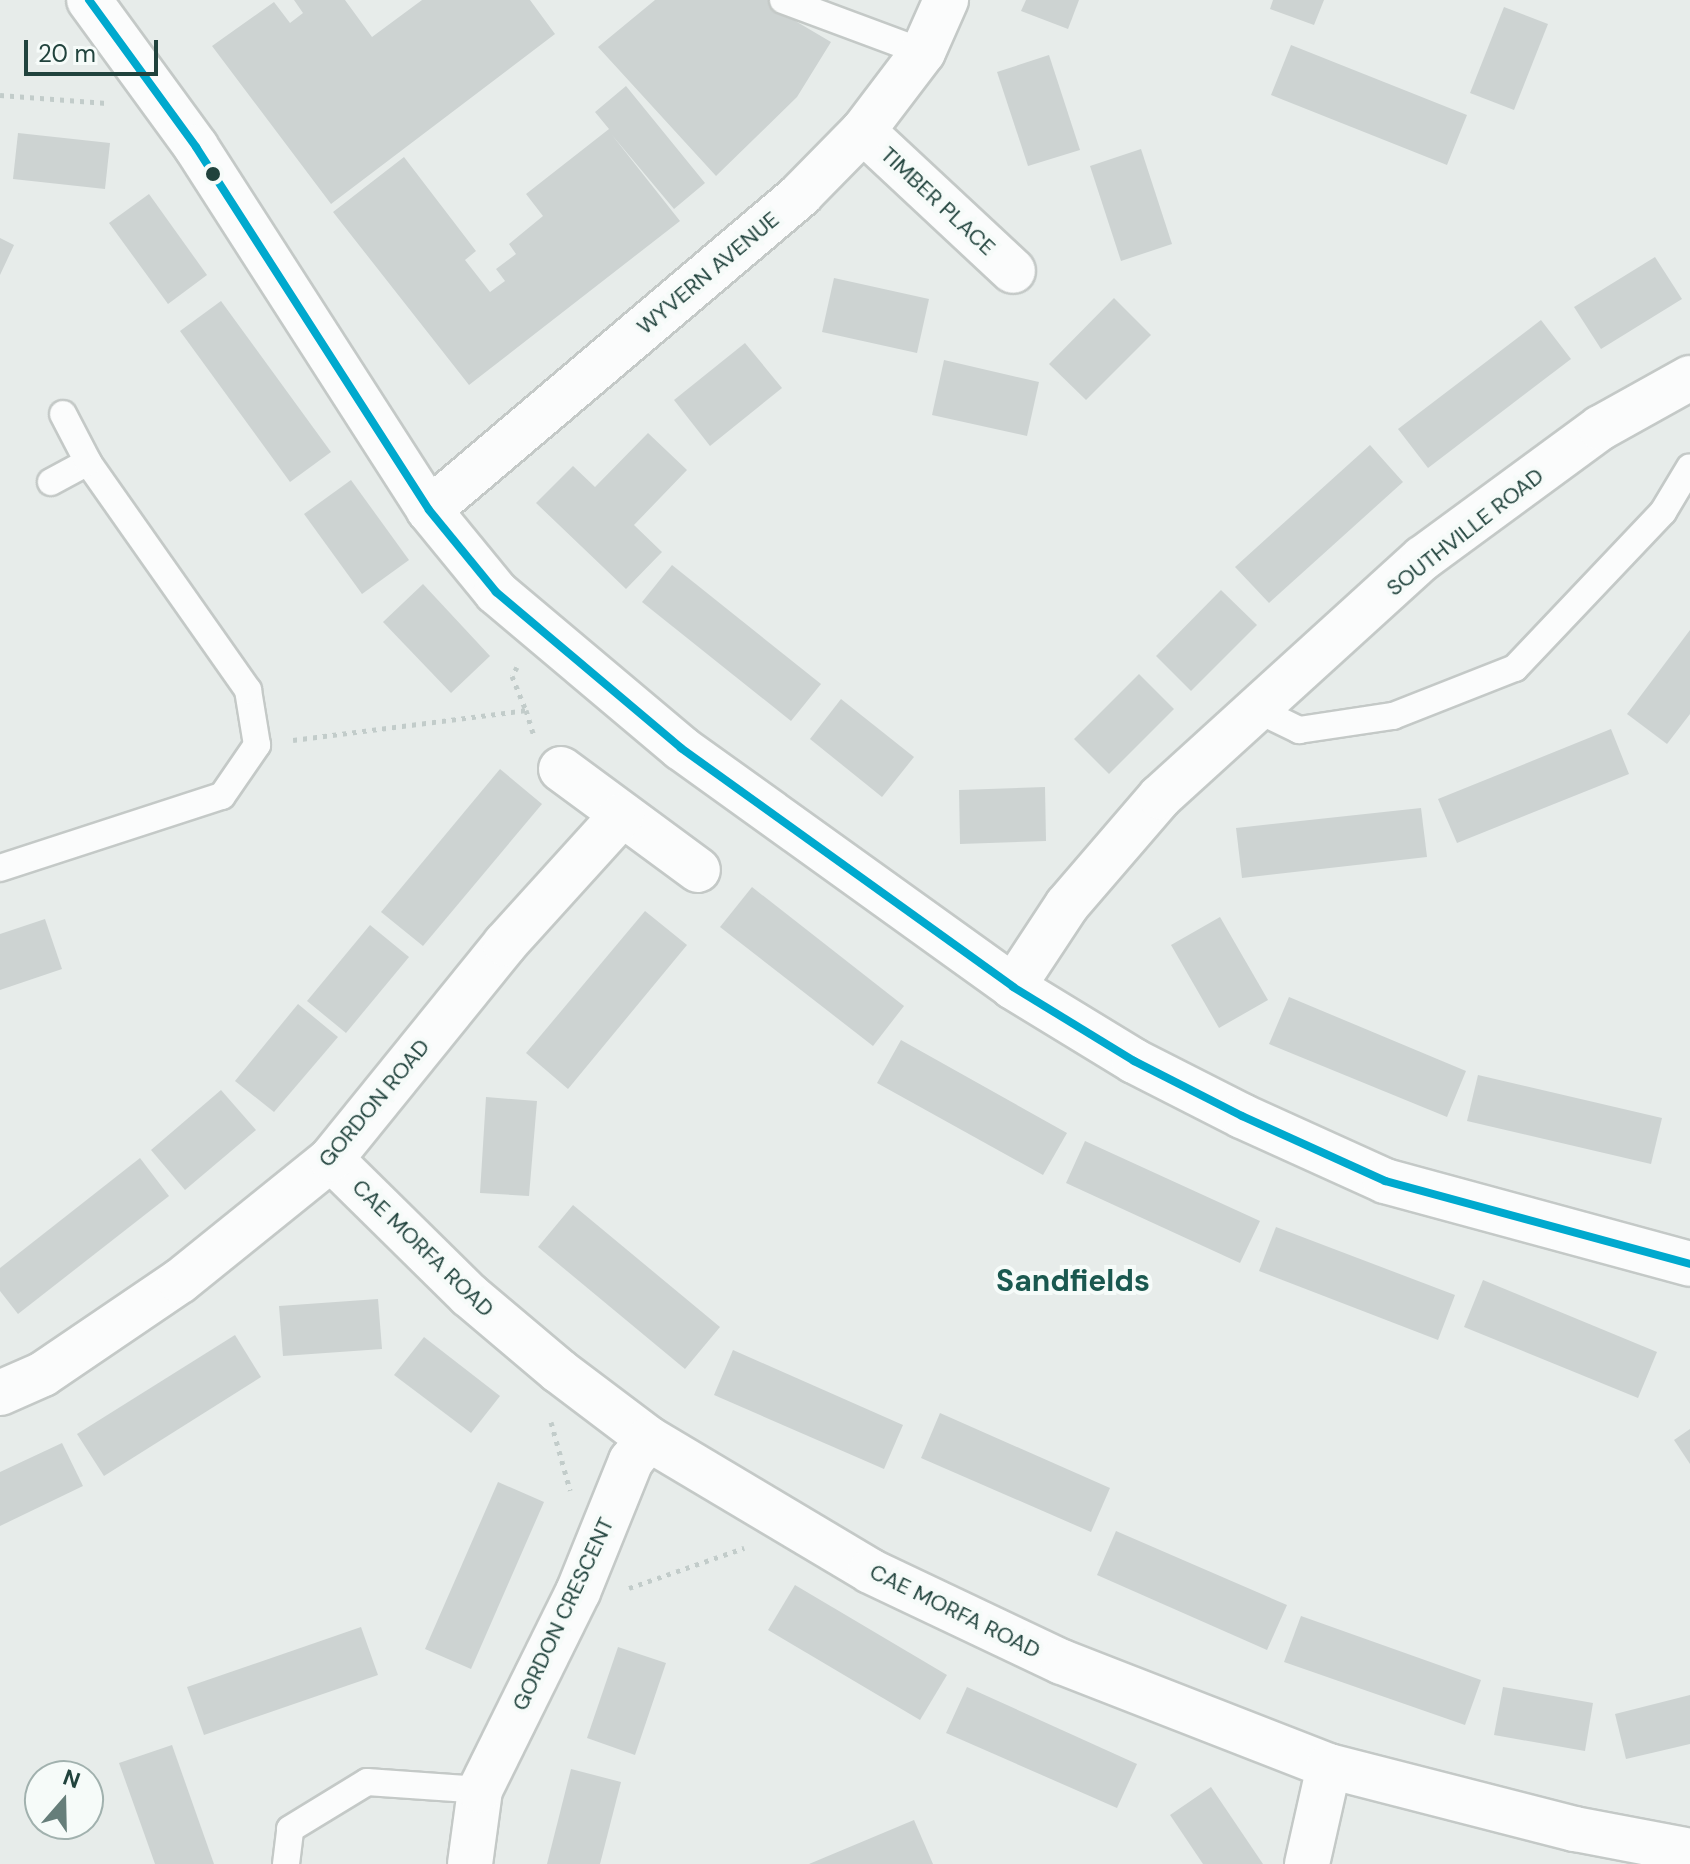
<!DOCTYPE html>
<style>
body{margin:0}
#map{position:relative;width:1690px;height:1864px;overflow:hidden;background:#e7ecea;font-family:"DM Sans",sans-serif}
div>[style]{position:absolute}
.building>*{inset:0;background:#cdd3d2}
.path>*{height:5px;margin-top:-2.5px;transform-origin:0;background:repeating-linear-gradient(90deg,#c2ccca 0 4px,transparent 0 10px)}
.roads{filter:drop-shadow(2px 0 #c4c9c7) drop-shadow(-2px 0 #c4c9c7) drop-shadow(0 2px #c4c9c7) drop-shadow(0 -2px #c4c9c7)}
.lane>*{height:26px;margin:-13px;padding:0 13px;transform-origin:13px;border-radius:13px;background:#fbfcfc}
.street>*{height:44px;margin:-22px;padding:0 22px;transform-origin:22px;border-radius:22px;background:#fbfcfc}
.bus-1>*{height:8px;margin:-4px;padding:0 4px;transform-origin:4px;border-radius:4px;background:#00a9ce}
.dots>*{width:22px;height:22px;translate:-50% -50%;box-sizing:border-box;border:4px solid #f6fbf9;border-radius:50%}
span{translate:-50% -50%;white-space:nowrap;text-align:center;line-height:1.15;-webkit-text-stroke:8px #f6fbf9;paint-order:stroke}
.street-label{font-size:22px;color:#21433d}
.district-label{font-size:30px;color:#1a584f;font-weight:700}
.north{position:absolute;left:24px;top:1760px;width:80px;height:80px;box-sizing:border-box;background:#f6fbf9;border:2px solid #a1b1ae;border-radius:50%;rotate:20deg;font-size:22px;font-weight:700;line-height:32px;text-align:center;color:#21433d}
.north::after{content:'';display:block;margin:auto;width:28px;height:36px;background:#667e7a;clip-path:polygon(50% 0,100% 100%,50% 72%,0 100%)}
.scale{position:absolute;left:24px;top:40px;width:134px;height:36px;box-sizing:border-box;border:4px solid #21433d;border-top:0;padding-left:10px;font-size:24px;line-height:28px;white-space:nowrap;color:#21433d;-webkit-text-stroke:6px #f6fbf9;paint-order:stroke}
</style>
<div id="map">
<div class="building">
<div style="clip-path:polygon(294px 0,345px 0,372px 37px,422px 0,530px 0,555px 34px,331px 204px,212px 46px,274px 2px,290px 23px,303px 13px)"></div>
<div style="clip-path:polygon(655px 0,776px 0,795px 6px,792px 19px,831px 42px,797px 97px,716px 176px,598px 47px)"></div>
<div style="clip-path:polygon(1026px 0,1079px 0,1068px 29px,1021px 11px)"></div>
<div style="clip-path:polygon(1273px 0,1324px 0,1314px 25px,1270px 9px)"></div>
<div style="clip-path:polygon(1504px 7px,1548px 24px,1514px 110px,1470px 93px)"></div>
<div style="clip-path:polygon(1291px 45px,1467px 115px,1447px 165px,1271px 95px)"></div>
<div style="clip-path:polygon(1049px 55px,1080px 150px,1028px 166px,997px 72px)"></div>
<div style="clip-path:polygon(626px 86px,705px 183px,674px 209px,612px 135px,680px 221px,469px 385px,333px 212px,404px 157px,476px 251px,465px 260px,490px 292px,505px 281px,496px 269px,516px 254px,509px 244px,543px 216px,526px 194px,609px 129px,595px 112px)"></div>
<div style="clip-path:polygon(18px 133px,110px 143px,105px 189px,13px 179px)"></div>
<div style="clip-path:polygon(1141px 149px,1172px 244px,1121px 261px,1090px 166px)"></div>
<div style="clip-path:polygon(149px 194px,207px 275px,168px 304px,109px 223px)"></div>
<div style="clip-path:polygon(0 238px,14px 245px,0 275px)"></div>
<div style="clip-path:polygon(1655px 257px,1682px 299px,1601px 349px,1574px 307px)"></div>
<div style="clip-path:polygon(834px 278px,929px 299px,917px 353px,822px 332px)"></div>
<div style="clip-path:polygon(1114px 298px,1151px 335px,1086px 400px,1049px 364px)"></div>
<div style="clip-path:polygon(221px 301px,331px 452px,290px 482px,180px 331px)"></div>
<div style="clip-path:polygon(1541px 320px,1571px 359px,1428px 468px,1398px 429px)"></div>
<div style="clip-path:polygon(745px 343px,782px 388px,710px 446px,674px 400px)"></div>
<div style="clip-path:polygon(944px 360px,1039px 382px,1027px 436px,932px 415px)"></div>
<div style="clip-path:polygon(648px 433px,687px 470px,634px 525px,662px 552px,626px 589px,536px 503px,573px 466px,595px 487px)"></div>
<div style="clip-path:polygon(1370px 445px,1403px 482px,1269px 603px,1235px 567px)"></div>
<div style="clip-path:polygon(351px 480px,409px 560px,362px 594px,304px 514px)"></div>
<div style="clip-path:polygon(672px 565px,821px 684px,791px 721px,642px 602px)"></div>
<div style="clip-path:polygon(423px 584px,490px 656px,451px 693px,383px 622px)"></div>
<div style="clip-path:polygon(1221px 590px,1257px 625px,1191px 691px,1156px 656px)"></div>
<div style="clip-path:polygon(1690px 630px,1690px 714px,1667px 744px,1627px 714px)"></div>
<div style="clip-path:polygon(1139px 674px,1174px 709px,1109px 774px,1074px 739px)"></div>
<div style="clip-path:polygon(841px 699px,914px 757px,882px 797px,810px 739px)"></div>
<div style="clip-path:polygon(1611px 729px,1629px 774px,1457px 843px,1438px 799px)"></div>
<div style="clip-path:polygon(500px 769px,542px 804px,423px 946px,381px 912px)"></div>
<div style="clip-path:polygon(1045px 787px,1046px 841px,960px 844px,959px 790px)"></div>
<div style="clip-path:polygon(1421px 808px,1427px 857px,1242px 878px,1236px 828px)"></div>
<div style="clip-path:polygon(752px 887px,904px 1006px,873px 1046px,720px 927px)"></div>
<div style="clip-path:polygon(645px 911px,687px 945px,568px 1089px,526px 1053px)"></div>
<div style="clip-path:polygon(1220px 917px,1268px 1000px,1219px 1028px,1171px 945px)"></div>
<div style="clip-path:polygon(45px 919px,62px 969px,0 990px,0 934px)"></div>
<div style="clip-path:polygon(370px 925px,409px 957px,346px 1033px,307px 1001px)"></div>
<div style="clip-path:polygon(1289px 997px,1466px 1071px,1447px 1117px,1269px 1044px)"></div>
<div style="clip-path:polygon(298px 1004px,338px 1037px,274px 1112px,235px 1081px)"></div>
<div style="clip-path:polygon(901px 1040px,1067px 1133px,1043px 1175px,877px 1083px)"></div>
<div style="clip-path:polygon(1478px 1075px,1662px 1118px,1651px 1164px,1467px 1121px)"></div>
<div style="clip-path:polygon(221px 1090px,256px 1130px,185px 1190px,151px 1150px)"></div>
<div style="clip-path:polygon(486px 1097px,537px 1101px,529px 1196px,480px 1193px)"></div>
<div style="clip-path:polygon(1085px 1141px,1260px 1221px,1240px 1263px,1066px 1183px)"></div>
<div style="clip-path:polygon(140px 1158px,169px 1196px,18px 1314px,0 1291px,0 1268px)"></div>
<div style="clip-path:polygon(573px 1205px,720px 1327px,685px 1369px,538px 1247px)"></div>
<div style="clip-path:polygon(1276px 1227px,1455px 1295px,1438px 1340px,1259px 1271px)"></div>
<div style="clip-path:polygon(1483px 1280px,1657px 1352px,1638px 1398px,1464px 1327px)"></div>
<div style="clip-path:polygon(378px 1299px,382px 1349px,283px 1356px,279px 1306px)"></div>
<div style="clip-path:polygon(235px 1335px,261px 1377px,104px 1476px,77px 1434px)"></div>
<div style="clip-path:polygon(424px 1337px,500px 1396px,471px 1433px,394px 1375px)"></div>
<div style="clip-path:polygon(733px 1350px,903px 1425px,884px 1469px,714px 1395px)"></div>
<div style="clip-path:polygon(940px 1413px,1110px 1488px,1091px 1532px,921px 1458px)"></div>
<div style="clip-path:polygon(1690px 1429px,1690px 1464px,1674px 1440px)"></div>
<div style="clip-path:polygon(62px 1443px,83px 1486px,0 1526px,0 1472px)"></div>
<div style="clip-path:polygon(498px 1482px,544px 1502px,471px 1669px,425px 1649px)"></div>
<div style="clip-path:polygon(1116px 1531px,1287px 1605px,1267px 1650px,1097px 1575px)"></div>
<div style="clip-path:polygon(795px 1585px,947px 1675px,920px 1720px,768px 1630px)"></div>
<div style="clip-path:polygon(1301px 1616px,1481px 1680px,1465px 1725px,1284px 1662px)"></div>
<div style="clip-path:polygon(361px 1627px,378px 1675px,204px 1735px,187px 1687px)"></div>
<div style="clip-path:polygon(618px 1647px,666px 1663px,635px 1755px,587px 1738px)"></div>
<div style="clip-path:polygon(967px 1687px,1137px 1764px,1117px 1808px,946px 1733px)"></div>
<div style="clip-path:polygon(1503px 1687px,1593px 1703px,1585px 1751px,1494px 1735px)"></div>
<div style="clip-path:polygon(1690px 1695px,1690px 1744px,1626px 1759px,1615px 1714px)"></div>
<div style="clip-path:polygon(172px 1745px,214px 1864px,155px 1864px,119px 1763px)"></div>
<div style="clip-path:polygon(571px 1769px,621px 1782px,600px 1864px,547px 1864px)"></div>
<div style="clip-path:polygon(1211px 1787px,1263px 1864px,1203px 1864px,1170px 1815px)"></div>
<div style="clip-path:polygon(914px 1820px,933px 1864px,809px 1864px)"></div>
</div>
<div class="path">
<div style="left:0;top:95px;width:107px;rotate:4.3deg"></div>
<div style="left:517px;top:667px;width:10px;rotate:119deg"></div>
<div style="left:512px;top:676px;width:37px;rotate:68deg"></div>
<div style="left:293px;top:740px;width:235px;rotate:-7.3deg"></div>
<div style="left:526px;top:710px;width:28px;rotate:73deg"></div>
<div style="left:551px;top:1422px;width:71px;rotate:74.4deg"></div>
<div style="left:629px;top:1588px;width:122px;rotate:-19.2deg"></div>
</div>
<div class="roads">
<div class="lane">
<div style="left:783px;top:0;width:149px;rotate:20.4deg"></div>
<div style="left:51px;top:482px;width:42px;rotate:-28.4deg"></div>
<div style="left:1258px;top:710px;width:46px;rotate:26deg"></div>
<div style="left:1299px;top:730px;width:95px;rotate:-8.5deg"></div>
<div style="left:1393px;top:716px;width:131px;rotate:-21.5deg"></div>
<div style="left:1515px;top:668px;width:215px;rotate:-46.5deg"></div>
<div style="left:1663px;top:512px;width:52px;rotate:-59deg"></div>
<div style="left:0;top:868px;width:233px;rotate:-18deg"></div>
<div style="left:222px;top:796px;width:62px;rotate:-55.5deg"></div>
<div style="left:257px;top:745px;width:56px;rotate:-99.3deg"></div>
<div style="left:248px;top:690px;width:279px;rotate:-125.1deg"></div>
<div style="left:88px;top:462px;width:54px;rotate:-117.5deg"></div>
<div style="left:286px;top:1864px;width:35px;rotate:-83deg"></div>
<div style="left:290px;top:1829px;width:90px;rotate:-31.4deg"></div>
<div style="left:367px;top:1782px;width:113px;rotate:4deg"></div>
</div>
<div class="street">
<div style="left:89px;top:0;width:182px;rotate:53.9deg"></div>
<div style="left:196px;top:147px;width:431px;rotate:57.3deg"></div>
<div style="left:429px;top:510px;width:106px;rotate:50.7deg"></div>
<div style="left:496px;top:592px;width:242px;rotate:40.1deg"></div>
<div style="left:681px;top:748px;width:409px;rotate:35.7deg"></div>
<div style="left:1013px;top:987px;width:142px;rotate:31.4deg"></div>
<div style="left:1134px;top:1061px;width:121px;rotate:27deg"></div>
<div style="left:1242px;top:1116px;width:157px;rotate:24.4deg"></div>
<div style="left:1385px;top:1181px;width:316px;rotate:15.2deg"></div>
<div style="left:863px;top:131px;width:205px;rotate:43deg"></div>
<div style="left:429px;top:510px;width:488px;rotate:-40.3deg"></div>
<div style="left:801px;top:194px;width:88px;rotate:-45.5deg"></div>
<div style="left:863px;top:131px;width:99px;rotate:-52.8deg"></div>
<div style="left:923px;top:52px;width:57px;rotate:-66.1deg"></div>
<div style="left:561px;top:769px;width:170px;rotate:36.4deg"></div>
<div style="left:1013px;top:987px;width:98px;rotate:-56.6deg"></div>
<div style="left:1067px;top:905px;width:143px;rotate:-49.3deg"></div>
<div style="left:1160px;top:797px;width:355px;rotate:-42.3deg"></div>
<div style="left:1423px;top:558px;width:220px;rotate:-36.3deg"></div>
<div style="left:1600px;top:428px;width:103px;rotate:-29.1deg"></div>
<div style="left:331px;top:1159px;width:194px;rotate:44.6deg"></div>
<div style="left:469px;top:1295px;width:118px;rotate:40.2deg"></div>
<div style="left:559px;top:1371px;width:113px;rotate:37.1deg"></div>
<div style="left:649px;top:1439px;width:257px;rotate:30.8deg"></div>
<div style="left:870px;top:1571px;width:212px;rotate:25.4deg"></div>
<div style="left:1062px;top:1662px;width:287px;rotate:21.3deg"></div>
<div style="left:1329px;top:1766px;width:254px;rotate:14.4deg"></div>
<div style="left:1575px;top:1829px;width:117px;rotate:10.8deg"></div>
<div style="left:0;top:1393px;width:47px;rotate:-23.8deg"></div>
<div style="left:43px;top:1374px;width:166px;rotate:-34.2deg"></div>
<div style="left:180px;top:1281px;width:194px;rotate:-38.9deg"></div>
<div style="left:331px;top:1159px;width:277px;rotate:-51deg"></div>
<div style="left:505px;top:944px;width:174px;rotate:-47.8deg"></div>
<div style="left:470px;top:1864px;width:75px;rotate:-82.3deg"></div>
<div style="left:480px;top:1790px;width:221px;rotate:-63.7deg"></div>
<div style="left:578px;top:1592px;width:141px;rotate:-68deg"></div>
<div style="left:631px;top:1461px;width:28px;rotate:-51deg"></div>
<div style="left:1307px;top:1864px;width:100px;rotate:-77.3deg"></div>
</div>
</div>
<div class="bus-1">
<div style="left:89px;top:0;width:182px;rotate:53.9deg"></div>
<div style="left:196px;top:147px;width:431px;rotate:57.3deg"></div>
<div style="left:429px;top:510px;width:106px;rotate:50.7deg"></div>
<div style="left:496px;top:592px;width:242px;rotate:40.1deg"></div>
<div style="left:681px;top:748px;width:409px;rotate:35.7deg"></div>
<div style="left:1013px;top:987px;width:142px;rotate:31.4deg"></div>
<div style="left:1134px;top:1061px;width:121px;rotate:27deg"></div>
<div style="left:1242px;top:1116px;width:157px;rotate:24.4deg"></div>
<div style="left:1385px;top:1181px;width:316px;rotate:15.2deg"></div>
</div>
<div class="dots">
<div style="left:213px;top:174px;background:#21433d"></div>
</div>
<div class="street-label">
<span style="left:938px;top:201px;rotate:43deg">TIMBER PLACE</span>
<span style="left:708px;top:273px;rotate:-40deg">WYVERN AVENUE</span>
<span style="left:1465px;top:532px;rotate:-38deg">SOUTHVILLE ROAD</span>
<span style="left:374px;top:1103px;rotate:-50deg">GORDON ROAD</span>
<span style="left:423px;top:1248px;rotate:44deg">CAE MORFA ROAD</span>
<span style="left:955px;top:1611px;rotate:26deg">CAE MORFA ROAD</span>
<span style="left:563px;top:1614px;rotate:-65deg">GORDON CRESCENT</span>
</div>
<div class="district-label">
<span style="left:1073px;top:1281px">Sandfields</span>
</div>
<div class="north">N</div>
<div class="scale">20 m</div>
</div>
